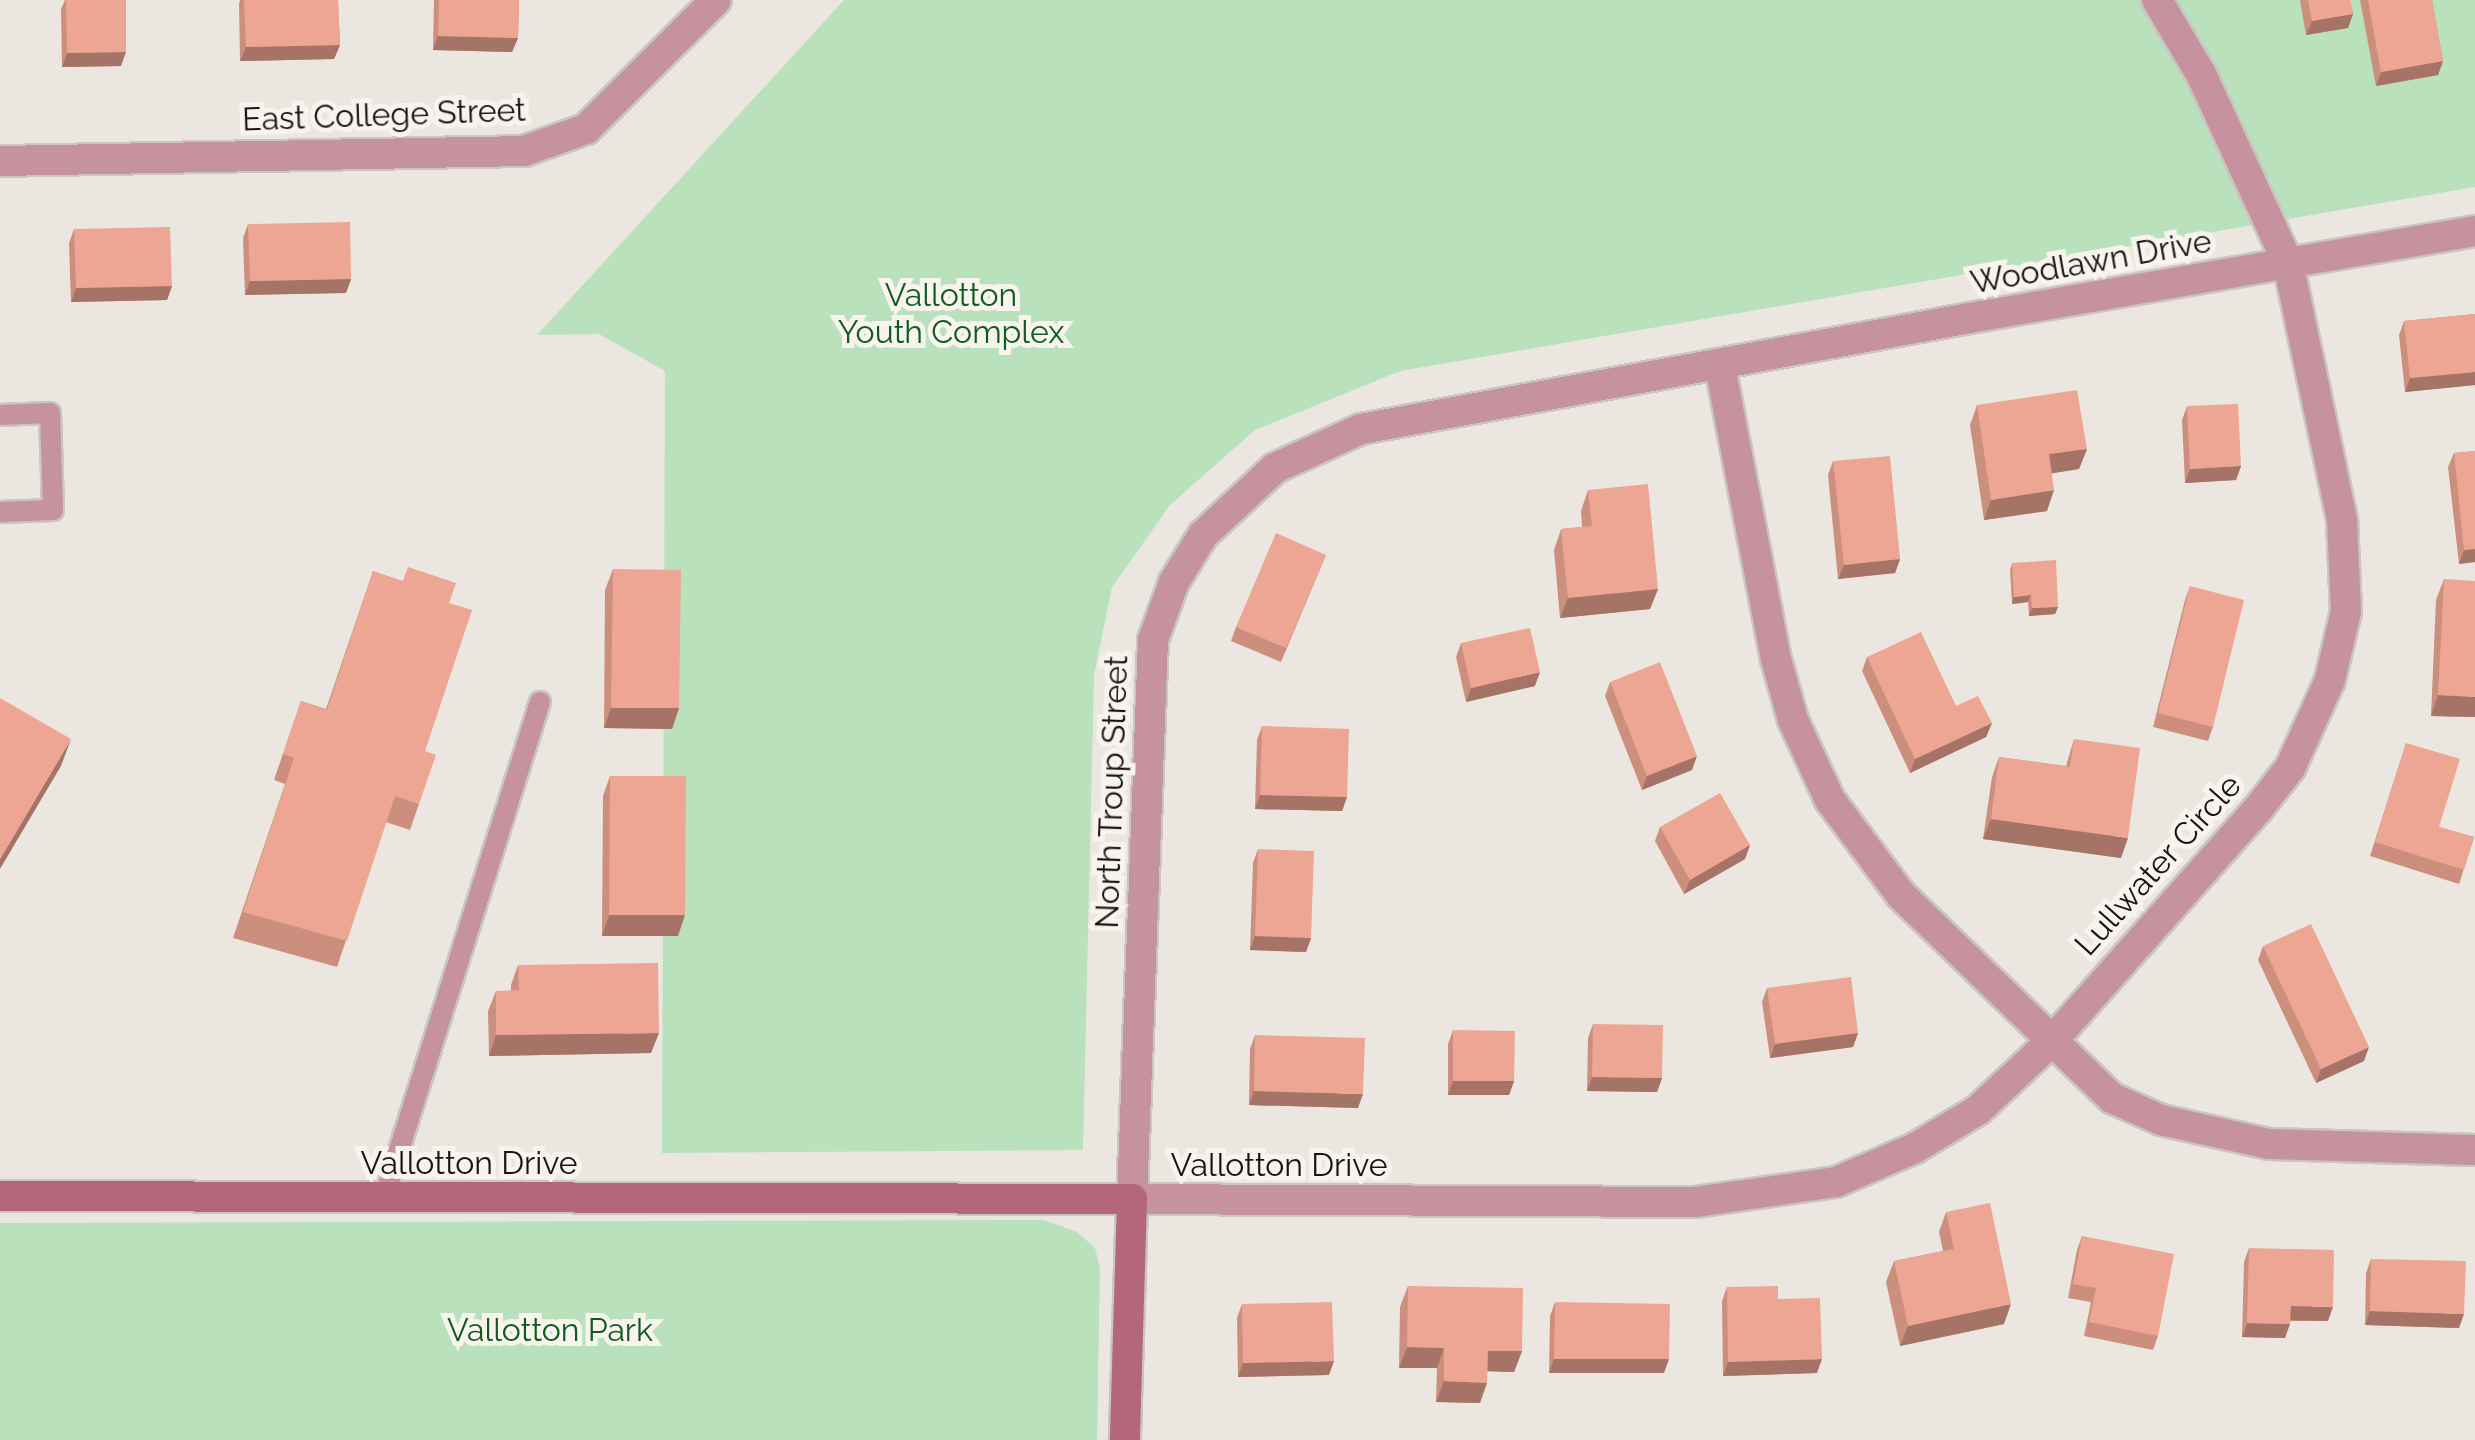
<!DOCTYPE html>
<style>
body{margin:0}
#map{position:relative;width:2475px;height:1440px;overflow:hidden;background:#ebe7e0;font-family:Raleway,sans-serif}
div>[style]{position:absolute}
.green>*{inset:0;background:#b9e1bb}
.roads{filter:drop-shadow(2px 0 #c9c5bf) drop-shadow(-2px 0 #c9c5bf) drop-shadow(0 2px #c9c5bf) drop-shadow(0 -2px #c9c5bf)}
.lane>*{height:20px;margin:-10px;padding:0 10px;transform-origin:10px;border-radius:10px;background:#c7929f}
.street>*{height:30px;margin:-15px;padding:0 15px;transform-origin:15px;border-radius:15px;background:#c7929f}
.secondary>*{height:30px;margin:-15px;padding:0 15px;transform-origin:15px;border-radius:15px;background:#b3667c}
.wall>*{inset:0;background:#cc8f7e}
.shaded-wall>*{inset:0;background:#a67467}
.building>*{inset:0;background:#eda693}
span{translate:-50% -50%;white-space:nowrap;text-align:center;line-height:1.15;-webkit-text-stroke:10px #f8f4ed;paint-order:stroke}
.street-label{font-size:32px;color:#171513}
.park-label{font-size:32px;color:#0e5d1f}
</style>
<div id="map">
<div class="green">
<div style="clip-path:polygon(844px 0,2475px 0,2475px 187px,1400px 371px,1255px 430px,1170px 505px,1112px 587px,1094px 675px,1083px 1150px,662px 1153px,665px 371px,599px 334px,537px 335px)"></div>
<div style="clip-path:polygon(1044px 1220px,1077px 1232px,1095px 1248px,1100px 1268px,1097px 1440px,0 1440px,0 1223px)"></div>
</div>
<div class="roads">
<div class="lane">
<div style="left:0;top:415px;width:50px;rotate:-2.3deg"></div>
<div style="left:50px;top:413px;width:97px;rotate:88.2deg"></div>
<div style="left:53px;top:510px;width:53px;rotate:177.8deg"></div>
<div style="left:384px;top:1198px;width:520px;rotate:-72.54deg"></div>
</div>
<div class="street">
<div style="left:2157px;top:0;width:86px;rotate:59.3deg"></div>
<div style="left:2201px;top:74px;width:208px;rotate:65.3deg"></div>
<div style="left:2288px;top:263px;width:263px;rotate:78.1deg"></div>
<div style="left:2342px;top:520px;width:91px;rotate:87.5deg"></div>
<div style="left:2346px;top:611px;width:71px;rotate:103.1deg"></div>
<div style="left:2330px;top:680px;width:97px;rotate:114.4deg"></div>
<div style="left:2290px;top:768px;width:52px;rotate:128deg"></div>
<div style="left:2258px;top:809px;width:306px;rotate:131.6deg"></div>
<div style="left:2055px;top:1038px;width:105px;rotate:136.9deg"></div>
<div style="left:1978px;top:1110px;width:74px;rotate:148.9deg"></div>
<div style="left:1915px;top:1148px;width:86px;rotate:156.7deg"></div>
<div style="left:1836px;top:1182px;width:141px;rotate:171.9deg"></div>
<div style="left:1696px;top:1202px;width:564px;rotate:-179.7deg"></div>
<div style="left:1132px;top:1199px;width:559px;rotate:-87.85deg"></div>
<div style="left:1153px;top:640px;width:62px;rotate:-70.1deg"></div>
<div style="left:1174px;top:582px;width:55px;rotate:-58.3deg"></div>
<div style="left:1203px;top:535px;width:98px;rotate:-42.9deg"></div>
<div style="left:1275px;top:468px;width:94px;rotate:-24.4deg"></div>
<div style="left:1361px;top:429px;width:619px;rotate:-10.33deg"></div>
<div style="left:1970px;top:318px;width:323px;rotate:-9.8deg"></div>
<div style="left:2288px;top:263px;width:190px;rotate:-9.7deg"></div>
<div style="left:0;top:161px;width:524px;rotate:-1.09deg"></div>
<div style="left:524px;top:151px;width:66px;rotate:-19.5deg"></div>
<div style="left:586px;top:129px;width:183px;rotate:-44.8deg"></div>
<div style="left:1720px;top:366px;width:298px;rotate:79.2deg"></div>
<div style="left:1776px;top:659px;width:63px;rotate:74.4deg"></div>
<div style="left:1793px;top:720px;width:88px;rotate:65.2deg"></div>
<div style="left:1830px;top:800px;width:119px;rotate:53.2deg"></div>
<div style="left:1901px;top:895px;width:293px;rotate:43.9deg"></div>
<div style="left:2112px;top:1098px;width:54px;rotate:24.2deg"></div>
<div style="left:2161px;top:1120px;width:111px;rotate:12.5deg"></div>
<div style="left:2269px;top:1144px;width:206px;rotate:1.7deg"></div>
</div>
<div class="secondary">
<div style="left:0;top:1196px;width:1132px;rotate:0.15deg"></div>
<div style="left:1132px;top:1199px;width:241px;rotate:91.7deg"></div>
</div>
</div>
<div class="wall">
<div style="clip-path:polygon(65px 0,126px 0,121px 66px,62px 67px,61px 9px)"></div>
<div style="clip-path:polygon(240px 0,338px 0,340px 45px,334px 59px,240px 61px,239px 4px)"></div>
<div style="clip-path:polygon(434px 0,519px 0,518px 38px,512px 52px,433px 50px)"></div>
<div style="clip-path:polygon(2300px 0,2350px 0,2353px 14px,2348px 28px,2306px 35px)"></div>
<div style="clip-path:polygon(2360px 0,2432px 0,2443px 61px,2438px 75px,2376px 86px)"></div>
<div style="clip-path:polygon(248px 224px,351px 279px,346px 293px,245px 295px,243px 238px)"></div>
<div style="clip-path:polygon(74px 229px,172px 286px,167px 300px,71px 302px,69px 243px)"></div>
<div style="clip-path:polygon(2475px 314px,2475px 385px,2405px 392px,2399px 335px,2404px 321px)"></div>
<div style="clip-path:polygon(1977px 405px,2087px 449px,2079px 469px,2052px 473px,2047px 511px,1984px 520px,1970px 425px)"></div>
<div style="clip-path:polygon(2187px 406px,2241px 466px,2236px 480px,2185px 483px,2182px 420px)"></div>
<div style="clip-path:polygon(2475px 451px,2475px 562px,2459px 564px,2448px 467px,2454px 453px)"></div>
<div style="clip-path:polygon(1833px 461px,1900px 559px,1895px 573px,1838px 579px,1828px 475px)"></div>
<div style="clip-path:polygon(1588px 490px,1658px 589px,1650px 609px,1560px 618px,1554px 550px,1561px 529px,1582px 527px,1581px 511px)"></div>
<div style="clip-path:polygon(1326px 555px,1281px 662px,1231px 641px,1236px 627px)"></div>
<div style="clip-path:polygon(2012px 563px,2058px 607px,2055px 614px,2029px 616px,2028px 602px,2012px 604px,2010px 570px)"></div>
<div style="clip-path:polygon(613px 569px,679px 708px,672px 729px,604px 728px,605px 590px)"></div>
<div style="clip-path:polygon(373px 571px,449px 603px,425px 751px,419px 804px,410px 830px,386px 822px,337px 967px,233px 938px,285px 784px,274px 780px,301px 701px,326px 709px)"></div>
<div style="clip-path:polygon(2444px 579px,2475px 717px,2431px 716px,2436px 600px)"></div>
<div style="clip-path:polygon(2190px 586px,2213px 727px,2208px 741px,2153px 727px,2185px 600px)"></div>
<div style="clip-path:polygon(1461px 643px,1535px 686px,1466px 702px,1456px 657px)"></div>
<div style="clip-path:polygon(1867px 657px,1956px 706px,1992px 723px,1986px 737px,1910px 773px,1862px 671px)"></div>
<div style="clip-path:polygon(1610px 682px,1692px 770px,1642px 790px,1605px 696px)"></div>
<div style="clip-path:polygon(1262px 726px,1347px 797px,1342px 811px,1255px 809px,1257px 740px)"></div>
<div style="clip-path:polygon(2074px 739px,2121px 858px,1983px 839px,1992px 777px,1999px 757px,2066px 766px)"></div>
<div style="clip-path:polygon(2406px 743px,2439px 827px,2474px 837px,2459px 884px,2370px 856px)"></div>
<div style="clip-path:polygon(610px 776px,678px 936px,602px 936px,603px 796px)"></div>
<div style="clip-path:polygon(1660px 827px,1750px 845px,1745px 859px,1684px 894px,1655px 841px)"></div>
<div style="clip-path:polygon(1258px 849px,1311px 938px,1306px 952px,1250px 950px,1253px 863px)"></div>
<div style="clip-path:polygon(2263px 946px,2364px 1061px,2316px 1083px,2258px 960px)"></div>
<div style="clip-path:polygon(518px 965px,651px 1053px,489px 1056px,488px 1011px,496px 991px,511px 991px,511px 985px)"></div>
<div style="clip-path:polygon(1767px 988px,1858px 1033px,1853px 1047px,1770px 1058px,1762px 1002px)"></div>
<div style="clip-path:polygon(1593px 1024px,1662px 1078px,1657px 1092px,1587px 1091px,1588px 1038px)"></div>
<div style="clip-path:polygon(1453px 1030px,1514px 1081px,1509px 1095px,1448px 1095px,1448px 1044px)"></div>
<div style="clip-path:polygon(1255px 1035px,1358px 1108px,1249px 1105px,1250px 1049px)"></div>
<div style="clip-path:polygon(1946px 1212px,2004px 1324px,1900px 1346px,1886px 1282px,1894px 1261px,1943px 1251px,1939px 1232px)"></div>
<div style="clip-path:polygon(2082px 1236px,2158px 1336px,2153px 1350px,2084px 1336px,2091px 1302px,2068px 1298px,2077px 1250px)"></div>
<div style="clip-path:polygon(2249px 1248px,2328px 1321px,2290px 1321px,2285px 1338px,2242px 1337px,2244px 1262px)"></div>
<div style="clip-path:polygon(2371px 1259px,2459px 1328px,2365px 1325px,2366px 1273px)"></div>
<div style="clip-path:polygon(1408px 1286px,1522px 1351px,1514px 1372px,1487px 1371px,1480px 1403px,1436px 1402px,1437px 1368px,1399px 1368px,1400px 1307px)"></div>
<div style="clip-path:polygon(1727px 1287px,1778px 1299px,1817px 1373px,1723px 1376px,1722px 1301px)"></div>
<div style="clip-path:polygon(1555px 1302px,1664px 1373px,1549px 1373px,1550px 1316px)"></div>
<div style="clip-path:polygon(1242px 1304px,1329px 1375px,1238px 1377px,1237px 1318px)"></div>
</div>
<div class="shaded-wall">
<div style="clip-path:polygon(2353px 14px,2348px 28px,2306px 35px,2312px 21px)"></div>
<div style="clip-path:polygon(438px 36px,518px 38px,512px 52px,433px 50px)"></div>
<div style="clip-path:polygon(340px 45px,334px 59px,240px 61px,246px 47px)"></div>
<div style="clip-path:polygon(126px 52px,121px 66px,62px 67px,67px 53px)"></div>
<div style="clip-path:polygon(2443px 61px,2438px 75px,2376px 86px,2381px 72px)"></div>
<div style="clip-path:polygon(351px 279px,346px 293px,245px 295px,250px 281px)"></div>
<div style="clip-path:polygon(172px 286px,167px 300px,71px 302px,76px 288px)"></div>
<div style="clip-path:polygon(2475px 372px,2475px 385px,2405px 392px,2410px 378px)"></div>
<div style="clip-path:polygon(2087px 449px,2079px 469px,2042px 475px,2049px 454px)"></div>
<div style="clip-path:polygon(2241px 466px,2236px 480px,2185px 483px,2190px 469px)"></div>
<div style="clip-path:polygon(2054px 490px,2047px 511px,1984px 520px,1991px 500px)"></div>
<div style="clip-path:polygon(2475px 549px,2475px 562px,2459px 564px,2464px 550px)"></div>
<div style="clip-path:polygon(1900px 559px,1895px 573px,1838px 579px,1844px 565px)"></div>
<div style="clip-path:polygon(1658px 589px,1650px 609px,1560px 618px,1568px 598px)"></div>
<div style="clip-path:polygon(2031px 595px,2028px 602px,2012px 604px,2014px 597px)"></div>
<div style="clip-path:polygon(2058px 607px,2055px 614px,2029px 616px,2032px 608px)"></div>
<div style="clip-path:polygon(1540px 672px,1535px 686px,1466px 702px,1471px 688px)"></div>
<div style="clip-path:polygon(2438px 695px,2475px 697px,2475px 717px,2431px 716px)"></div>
<div style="clip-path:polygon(611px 708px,679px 708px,672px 729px,604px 728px)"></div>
<div style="clip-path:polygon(1992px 723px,1986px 737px,1910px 773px,1915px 759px)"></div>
<div style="clip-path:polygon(71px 739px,61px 766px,0 869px,0 859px)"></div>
<div style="clip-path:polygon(1697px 756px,1692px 770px,1642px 790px,1647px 776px)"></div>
<div style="clip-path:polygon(1260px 795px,1347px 797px,1342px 811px,1255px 809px)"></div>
<div style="clip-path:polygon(1991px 819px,2128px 838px,2121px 858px,1983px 839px)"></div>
<div style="clip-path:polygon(1750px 845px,1745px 859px,1684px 894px,1690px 880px)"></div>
<div style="clip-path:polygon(609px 915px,685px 915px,678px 936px,602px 936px)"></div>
<div style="clip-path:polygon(1255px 936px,1311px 938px,1306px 952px,1250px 950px)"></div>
<div style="clip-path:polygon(659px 1033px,651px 1053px,489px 1056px,496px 1035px)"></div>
<div style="clip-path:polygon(1858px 1033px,1853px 1047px,1770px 1058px,1775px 1044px)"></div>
<div style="clip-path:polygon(2369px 1047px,2364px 1061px,2316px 1083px,2321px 1069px)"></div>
<div style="clip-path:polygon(1592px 1077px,1662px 1078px,1657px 1092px,1587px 1091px)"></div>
<div style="clip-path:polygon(1453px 1081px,1514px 1081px,1509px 1095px,1448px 1095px)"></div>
<div style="clip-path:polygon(1254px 1091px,1363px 1094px,1358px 1108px,1249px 1105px)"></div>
<div style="clip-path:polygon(2011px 1304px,2004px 1324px,1900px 1346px,1908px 1326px)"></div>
<div style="clip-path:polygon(2291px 1306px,2333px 1307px,2328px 1321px,2285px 1320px)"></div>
<div style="clip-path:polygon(2370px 1311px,2464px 1314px,2459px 1328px,2365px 1325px)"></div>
<div style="clip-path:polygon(2247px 1323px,2290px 1324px,2285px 1338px,2242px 1337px)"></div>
<div style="clip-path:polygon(1407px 1347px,1444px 1348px,1437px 1368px,1399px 1368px)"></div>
<div style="clip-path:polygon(1488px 1351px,1522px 1351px,1514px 1372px,1481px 1371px)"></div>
<div style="clip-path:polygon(1554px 1359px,1669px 1359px,1664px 1373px,1549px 1373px)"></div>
<div style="clip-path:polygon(1822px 1359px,1817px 1373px,1723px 1376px,1728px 1362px)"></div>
<div style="clip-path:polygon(1334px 1361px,1329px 1375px,1238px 1377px,1243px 1363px)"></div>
<div style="clip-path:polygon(1444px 1381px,1487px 1383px,1480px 1403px,1436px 1402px)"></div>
</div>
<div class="building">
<div style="clip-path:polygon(66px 0,126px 0,126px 52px,67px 53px)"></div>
<div style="clip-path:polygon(244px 0,338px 0,340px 45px,246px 47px)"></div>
<div style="clip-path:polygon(439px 0,519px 0,518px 38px,438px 36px)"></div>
<div style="clip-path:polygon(2308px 0,2350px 0,2353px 14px,2312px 21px)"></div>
<div style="clip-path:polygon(2368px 0,2432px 0,2443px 61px,2381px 72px)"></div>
<div style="clip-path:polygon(350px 222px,351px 279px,250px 281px,248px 224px)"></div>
<div style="clip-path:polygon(170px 227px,172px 286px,76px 288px,74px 229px)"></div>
<div style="clip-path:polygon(2475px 314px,2475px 372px,2410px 378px,2404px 321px)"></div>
<div style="clip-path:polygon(2077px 390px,2087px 449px,2049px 454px,2054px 490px,1991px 500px,1977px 405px)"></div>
<div style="clip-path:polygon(2238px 404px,2241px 466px,2190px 469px,2187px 406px)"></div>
<div style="clip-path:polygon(2475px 451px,2475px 549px,2464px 550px,2454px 453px)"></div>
<div style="clip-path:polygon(1890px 456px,1900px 559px,1844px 565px,1833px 461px)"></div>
<div style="clip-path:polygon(1648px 484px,1658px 589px,1568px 598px,1561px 529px,1592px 526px,1588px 490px)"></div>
<div style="clip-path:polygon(1276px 533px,1326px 555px,1286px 648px,1236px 627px)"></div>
<div style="clip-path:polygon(2056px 560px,2058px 607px,2032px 608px,2031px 595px,2014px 597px,2012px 563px)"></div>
<div style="clip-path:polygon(408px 567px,456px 583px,449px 603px,472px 610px,425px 751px,436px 755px,419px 804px,395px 796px,347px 941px,243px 912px,294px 758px,283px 754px,301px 701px,327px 710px,373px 571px,403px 581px)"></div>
<div style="clip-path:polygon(613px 569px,681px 570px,679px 708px,611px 708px)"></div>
<div style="clip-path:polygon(2444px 579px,2475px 581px,2475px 697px,2438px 695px)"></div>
<div style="clip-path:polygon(2190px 586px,2244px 600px,2213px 727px,2158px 713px)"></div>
<div style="clip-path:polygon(1530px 628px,1540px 672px,1471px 688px,1461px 643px)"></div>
<div style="clip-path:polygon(1921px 632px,1956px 706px,1978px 696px,1992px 723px,1915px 759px,1867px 657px)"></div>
<div style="clip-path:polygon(1660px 662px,1697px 756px,1647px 776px,1610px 682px)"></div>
<div style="clip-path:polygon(0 698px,71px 739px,0 859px)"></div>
<div style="clip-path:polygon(1262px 726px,1349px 729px,1347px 797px,1260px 795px)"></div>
<div style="clip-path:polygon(2074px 739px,2140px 748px,2128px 838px,1991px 819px,1999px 757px,2070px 767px)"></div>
<div style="clip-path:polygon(2406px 743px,2460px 759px,2439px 827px,2474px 837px,2464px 870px,2375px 842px)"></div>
<div style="clip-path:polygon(610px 776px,686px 776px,685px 915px,609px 915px)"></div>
<div style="clip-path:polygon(1720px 793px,1750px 845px,1690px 880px,1660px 827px)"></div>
<div style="clip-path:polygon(1258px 849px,1314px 851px,1311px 938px,1255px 936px)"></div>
<div style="clip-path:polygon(2311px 924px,2369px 1047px,2321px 1069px,2263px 946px)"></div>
<div style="clip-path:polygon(658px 963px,659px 1033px,496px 1035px,496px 991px,519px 990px,518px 965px)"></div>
<div style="clip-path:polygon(1851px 977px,1858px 1033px,1775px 1044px,1767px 988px)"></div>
<div style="clip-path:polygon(1593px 1024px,1663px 1025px,1662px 1078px,1592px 1077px)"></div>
<div style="clip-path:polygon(1453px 1030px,1515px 1031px,1514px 1081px,1453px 1081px)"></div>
<div style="clip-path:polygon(1255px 1035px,1365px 1038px,1363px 1094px,1254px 1091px)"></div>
<div style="clip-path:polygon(1990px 1203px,2011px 1304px,1908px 1326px,1894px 1261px,1954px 1249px,1946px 1212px)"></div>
<div style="clip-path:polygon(2082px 1236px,2174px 1254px,2158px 1336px,2089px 1322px,2096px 1288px,2073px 1284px)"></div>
<div style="clip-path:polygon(2249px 1248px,2334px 1250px,2333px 1307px,2291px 1306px,2290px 1324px,2247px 1323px)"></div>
<div style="clip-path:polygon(2371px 1259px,2466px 1261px,2464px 1314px,2370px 1311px)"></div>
<div style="clip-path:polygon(1408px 1286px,1523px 1288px,1522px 1351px,1488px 1351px,1487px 1383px,1444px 1381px,1444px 1348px,1407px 1347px)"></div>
<div style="clip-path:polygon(1778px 1286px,1778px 1299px,1820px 1298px,1822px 1359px,1728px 1362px,1727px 1287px)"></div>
<div style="clip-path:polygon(1332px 1302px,1334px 1361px,1243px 1363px,1242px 1304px)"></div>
<div style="clip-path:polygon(1555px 1302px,1670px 1304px,1669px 1359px,1554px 1359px)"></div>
</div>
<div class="street-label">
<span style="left:384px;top:115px;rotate:-2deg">East College Street</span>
<span style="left:2091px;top:262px;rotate:-10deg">Woodlawn Drive</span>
<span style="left:1112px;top:792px;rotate:-88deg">North Troup Street</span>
<span style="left:2158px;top:865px;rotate:-48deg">Lullwater Circle</span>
<span style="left:469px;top:1163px">Vallotton Drive</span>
<span style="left:1279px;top:1165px">Vallotton Drive</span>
</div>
<div class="park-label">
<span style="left:951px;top:314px">Vallotton<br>Youth Complex</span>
<span style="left:550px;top:1330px">Vallotton Park</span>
</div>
</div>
